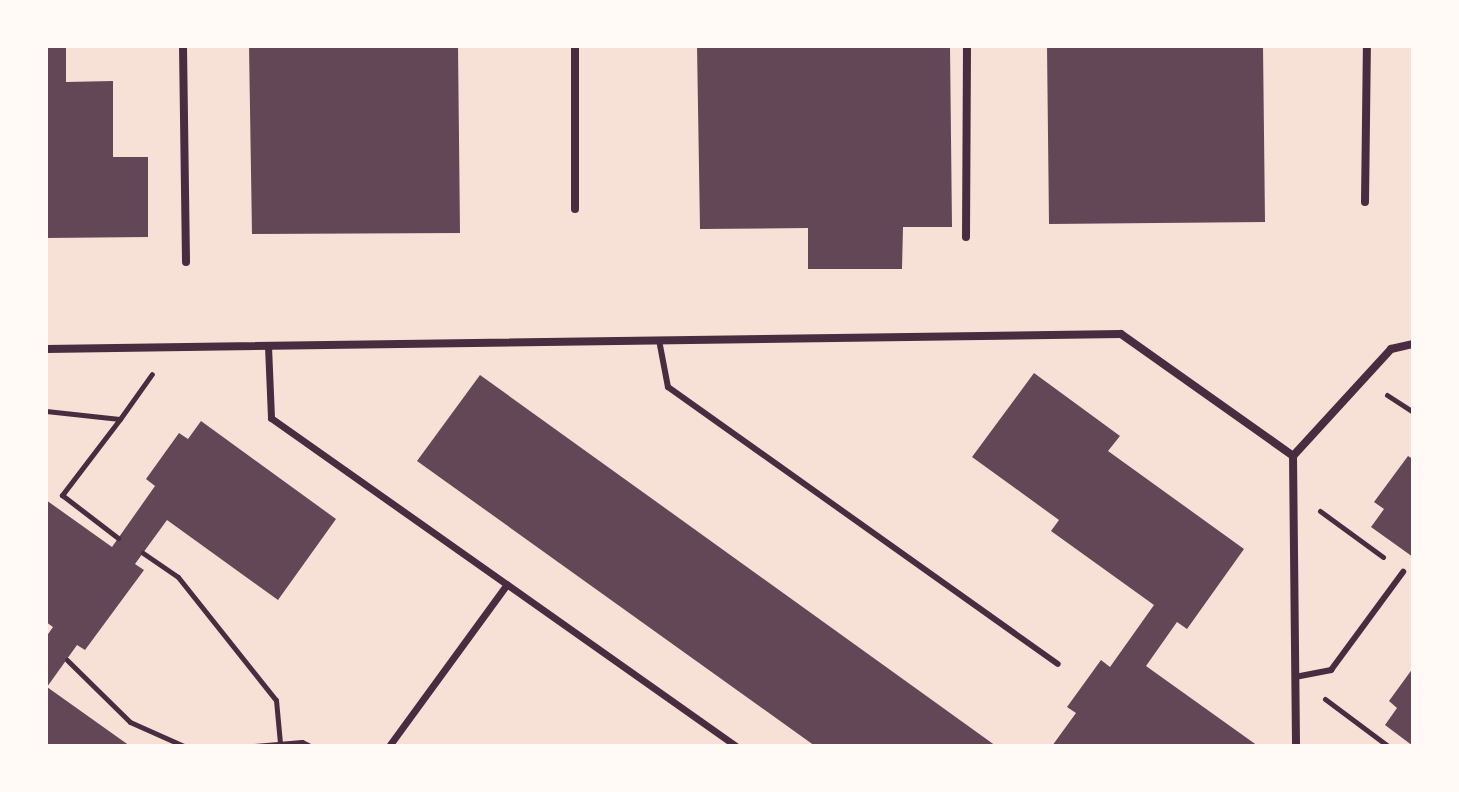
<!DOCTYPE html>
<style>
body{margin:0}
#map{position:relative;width:1459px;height:792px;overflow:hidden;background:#f7e1d7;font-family:Literata,serif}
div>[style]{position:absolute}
.building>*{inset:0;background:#644757}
.path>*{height:5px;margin:-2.5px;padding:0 2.5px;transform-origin:2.5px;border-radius:2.5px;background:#4a2c40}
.service>*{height:6px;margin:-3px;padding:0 3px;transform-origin:3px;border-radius:3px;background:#4a2c40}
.pedestrian>*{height:7px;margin:-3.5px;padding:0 3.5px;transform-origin:3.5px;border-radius:3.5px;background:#4a2c40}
.minor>*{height:8px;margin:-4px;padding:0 4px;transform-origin:4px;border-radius:4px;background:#4a2c40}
span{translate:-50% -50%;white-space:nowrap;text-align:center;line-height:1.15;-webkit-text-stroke:8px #fffaf5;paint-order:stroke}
.frame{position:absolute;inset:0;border:48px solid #fffaf5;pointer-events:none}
</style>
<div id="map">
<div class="building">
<div style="clip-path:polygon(46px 46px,66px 46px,66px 82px,113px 81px,113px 157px,148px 157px,148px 237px,46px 238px)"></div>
<div style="clip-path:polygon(249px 46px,458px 46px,460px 233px,252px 234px)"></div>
<div style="clip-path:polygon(697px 46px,950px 46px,952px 227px,903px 227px,902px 269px,808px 269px,808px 228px,700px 229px)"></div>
<div style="clip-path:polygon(1047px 46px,1263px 46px,1265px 222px,1049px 224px)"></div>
<div style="clip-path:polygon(1034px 373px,1120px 436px,1108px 451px,1244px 549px,1187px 629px,1177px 622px,1146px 666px,1258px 746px,1052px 746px,1076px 713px,1067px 707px,1101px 660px,1110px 667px,1154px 605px,1051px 531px,1059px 520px,972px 457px)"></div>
<div style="clip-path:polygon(480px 375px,996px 746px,815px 746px,417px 461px)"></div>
<div style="clip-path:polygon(201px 421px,336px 519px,278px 600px,167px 520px,135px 564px,144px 570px,85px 650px,77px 645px,47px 687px,130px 746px,46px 746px,46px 637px,53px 627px,46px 622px,46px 500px,112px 547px,155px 486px,146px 479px,179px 433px,188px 439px)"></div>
<div style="clip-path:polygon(1408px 456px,1413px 459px,1413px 557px,1371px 527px,1384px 509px,1374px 502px)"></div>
<div style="clip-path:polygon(1413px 668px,1413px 746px,1385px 725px,1397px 708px,1389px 701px)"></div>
</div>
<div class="path">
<div style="left:1387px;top:395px;width:31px;rotate:33deg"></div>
<div style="left:46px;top:411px;width:74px;rotate:6.2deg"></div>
<div style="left:120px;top:419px;width:96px;rotate:127.3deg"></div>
<div style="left:62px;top:495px;width:71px;rotate:37.5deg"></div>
<div style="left:120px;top:419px;width:55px;rotate:-54.6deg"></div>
<div style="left:1320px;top:511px;width:78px;rotate:36.1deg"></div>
<div style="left:143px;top:553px;width:42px;rotate:34.4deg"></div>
<div style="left:178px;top:577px;width:157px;rotate:51.5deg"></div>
<div style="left:276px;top:700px;width:43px;rotate:84.7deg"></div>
<div style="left:67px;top:660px;width:88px;rotate:44.5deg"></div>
<div style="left:130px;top:722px;width:59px;rotate:24deg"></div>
<div style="left:1325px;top:699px;width:79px;rotate:36.7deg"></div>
<div style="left:254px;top:746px;width:48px;rotate:-4.8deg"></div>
<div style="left:302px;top:742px;width:9px;rotate:27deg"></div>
</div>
<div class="service">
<div style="left:659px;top:340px;width:48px;rotate:79.2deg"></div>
<div style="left:668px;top:387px;width:478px;rotate:35.4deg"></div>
<div style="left:1295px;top:677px;width:37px;rotate:-11deg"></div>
<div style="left:1331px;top:670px;width:122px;rotate:-53.7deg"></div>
</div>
<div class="pedestrian">
<div style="left:268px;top:346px;width:72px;rotate:87.6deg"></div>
<div style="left:271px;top:418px;width:569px;rotate:35.2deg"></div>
<div style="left:389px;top:746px;width:200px;rotate:-53.9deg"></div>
</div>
<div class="minor">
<div style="left:183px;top:46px;width:216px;rotate:89.2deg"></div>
<div style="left:575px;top:46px;width:163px;rotate:90deg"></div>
<div style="left:1365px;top:202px;width:156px;rotate:-89.3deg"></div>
<div style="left:966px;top:237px;width:191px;rotate:-89.7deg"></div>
<div style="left:46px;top:349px;width:1075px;rotate:-0.8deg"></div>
<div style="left:1121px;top:334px;width:211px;rotate:35.3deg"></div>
<div style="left:1293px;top:456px;width:290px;rotate:89.4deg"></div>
<div style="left:1293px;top:456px;width:145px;rotate:-47.5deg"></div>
<div style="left:1391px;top:349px;width:23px;rotate:-13deg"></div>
</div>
<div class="frame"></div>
</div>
